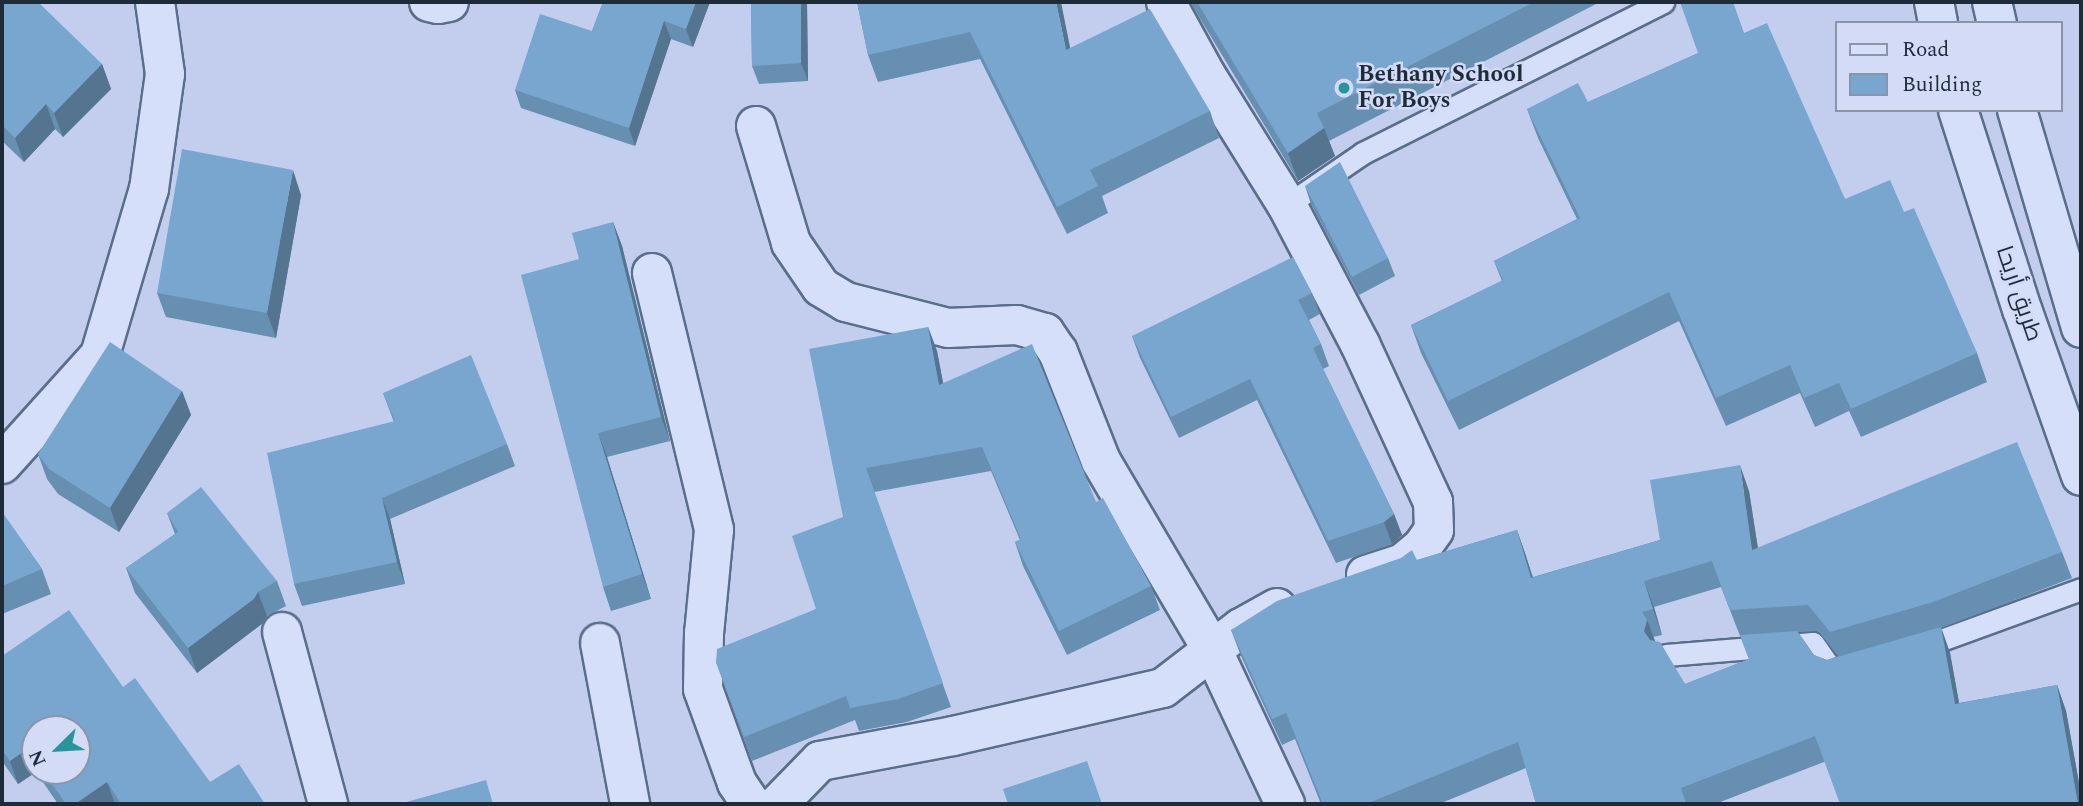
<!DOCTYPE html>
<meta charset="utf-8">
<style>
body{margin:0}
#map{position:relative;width:2083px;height:806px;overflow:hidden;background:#c3ceef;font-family:Spectral,Cairo,serif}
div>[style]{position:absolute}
.roads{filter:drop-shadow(2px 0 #596e8a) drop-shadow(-2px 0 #596e8a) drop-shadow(0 2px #596e8a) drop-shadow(0 -2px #596e8a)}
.service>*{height:21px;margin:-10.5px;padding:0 10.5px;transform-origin:10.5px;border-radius:10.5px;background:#d6dffa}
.minor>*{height:38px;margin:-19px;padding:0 19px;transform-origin:19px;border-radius:19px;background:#d6dffa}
.secondary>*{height:38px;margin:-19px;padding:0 19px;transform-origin:19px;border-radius:19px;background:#d6dffa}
.wall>*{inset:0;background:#678fb1}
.shaded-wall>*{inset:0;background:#547490}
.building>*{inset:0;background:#78a6ce}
.dots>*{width:19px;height:19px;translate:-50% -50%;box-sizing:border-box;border:4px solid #d3dbf6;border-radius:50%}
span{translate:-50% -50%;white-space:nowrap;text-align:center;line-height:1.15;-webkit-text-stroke:5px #d3dbf6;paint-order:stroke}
.poi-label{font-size:23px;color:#1e2b39;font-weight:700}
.left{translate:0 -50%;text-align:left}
.street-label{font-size:23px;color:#1e2b39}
.frame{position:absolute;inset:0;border:4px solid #1e2b39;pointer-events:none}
.legend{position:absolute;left:1835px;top:21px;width:228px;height:91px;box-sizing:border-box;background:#d3dbf6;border:2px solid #8b95aa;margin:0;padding:9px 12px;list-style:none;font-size:21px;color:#1e2b39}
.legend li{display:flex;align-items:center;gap:14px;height:35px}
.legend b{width:35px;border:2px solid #8b95aa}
.north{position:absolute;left:21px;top:715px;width:70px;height:70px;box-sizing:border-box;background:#d3dbf6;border:2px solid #8b95aa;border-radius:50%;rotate:246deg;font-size:19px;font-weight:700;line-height:28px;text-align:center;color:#1e2b39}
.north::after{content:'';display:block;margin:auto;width:24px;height:32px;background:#27969b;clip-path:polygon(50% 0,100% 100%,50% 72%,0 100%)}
</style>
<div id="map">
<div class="roads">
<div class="service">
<div style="left:1287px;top:205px;width:92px;rotate:-34.4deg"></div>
<div style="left:1363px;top:153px;width:336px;rotate:-26.7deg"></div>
<div style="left:1919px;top:648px;width:172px;rotate:-20deg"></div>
<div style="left:1666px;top:655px;width:147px;rotate:-4.7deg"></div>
<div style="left:1813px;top:643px;width:37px;rotate:55deg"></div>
<div style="left:1834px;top:673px;width:10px;rotate:-17deg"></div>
</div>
<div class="minor">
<div style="left:429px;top:2px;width:9px;rotate:13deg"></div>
<div style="left:438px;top:4px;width:11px;rotate:-10deg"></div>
<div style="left:1166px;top:2px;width:83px;rotate:61.3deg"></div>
<div style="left:1206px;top:75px;width:153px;rotate:58.1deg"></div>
<div style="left:1287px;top:205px;width:157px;rotate:62.3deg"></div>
<div style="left:1360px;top:344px;width:174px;rotate:65.2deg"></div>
<div style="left:1433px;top:502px;width:28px;rotate:88deg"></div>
<div style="left:1434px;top:530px;width:21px;rotate:125deg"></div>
<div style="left:1422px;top:547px;width:25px;rotate:140deg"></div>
<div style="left:1403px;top:563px;width:39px;rotate:162deg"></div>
<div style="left:756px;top:126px;width:122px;rotate:73.3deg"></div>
<div style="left:791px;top:243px;width:53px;rotate:55.7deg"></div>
<div style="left:821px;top:287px;width:29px;rotate:31deg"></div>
<div style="left:846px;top:302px;width:105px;rotate:14.3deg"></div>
<div style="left:948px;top:328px;width:69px;rotate:-2.5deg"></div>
<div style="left:1017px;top:325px;width:29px;rotate:16deg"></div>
<div style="left:1045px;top:333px;width:23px;rotate:56deg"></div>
<div style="left:1058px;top:352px;width:117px;rotate:68.5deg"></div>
<div style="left:1101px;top:461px;width:221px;rotate:59.5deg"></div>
<div style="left:1213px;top:651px;width:169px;rotate:64.8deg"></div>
<div style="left:652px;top:273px;width:264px;rotate:76.4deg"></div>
<div style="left:714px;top:530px;width:103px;rotate:95.5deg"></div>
<div style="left:704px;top:633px;width:56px;rotate:91deg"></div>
<div style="left:703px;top:689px;width:100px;rotate:70.1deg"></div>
<div style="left:737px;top:783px;width:25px;rotate:56deg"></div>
<div style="left:2px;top:464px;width:147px;rotate:-48deg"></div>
<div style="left:100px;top:355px;width:173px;rotate:-73.6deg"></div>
<div style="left:149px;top:189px;width:116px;rotate:-82.1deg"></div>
<div style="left:165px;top:74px;width:73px;rotate:-97.9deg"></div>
<div style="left:282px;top:632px;width:178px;rotate:75deg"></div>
<div style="left:600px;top:643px;width:164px;rotate:79.4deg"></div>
<div style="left:778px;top:804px;width:60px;rotate:-45.7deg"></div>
<div style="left:820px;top:761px;width:135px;rotate:-10.6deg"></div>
<div style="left:953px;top:736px;width:215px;rotate:-12.9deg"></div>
<div style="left:1163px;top:688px;width:98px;rotate:-37.6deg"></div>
<div style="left:1241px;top:628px;width:41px;rotate:-29.1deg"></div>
</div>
<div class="secondary">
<div style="left:1934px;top:2px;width:21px;rotate:79deg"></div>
<div style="left:1992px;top:2px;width:22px;rotate:77deg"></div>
<div style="left:1958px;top:110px;width:209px;rotate:72.2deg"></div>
<div style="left:2022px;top:309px;width:177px;rotate:70.5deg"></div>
<div style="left:2017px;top:110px;width:227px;rotate:73.6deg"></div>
</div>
</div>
<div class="wall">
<div style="clip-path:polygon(2px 2px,102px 64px,111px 89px,63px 137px,55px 129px,24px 162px,2px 141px)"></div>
<div style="clip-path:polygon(603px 2px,710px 2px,693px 47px,671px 39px,635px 146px,521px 108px,515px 90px,592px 31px)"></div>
<div style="clip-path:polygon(751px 2px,807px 2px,808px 81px,759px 84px,752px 66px)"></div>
<div style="clip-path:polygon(857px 2px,1070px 48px,1210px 111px,1219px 138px,1102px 196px,1108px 213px,1067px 234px,980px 59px,878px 82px,868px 55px)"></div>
<div style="clip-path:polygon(1190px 2px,1286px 3px,1600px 2px,1329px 141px,1335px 156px,1298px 181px)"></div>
<div style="clip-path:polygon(1744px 33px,1845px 199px,1904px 212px,1977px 353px,1987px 382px,1861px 437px,1849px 411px,1815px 427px,1800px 393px,1726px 426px,1679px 321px,1459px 430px,1421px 353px,1411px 325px,1502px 281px,1494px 261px,1577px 219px,1538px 138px,1527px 109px,1588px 102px)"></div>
<div style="clip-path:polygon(1305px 186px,1388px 258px,1395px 276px,1359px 295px,1311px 204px)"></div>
<div style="clip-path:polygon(301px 195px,276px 338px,166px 317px,157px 293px)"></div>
<div style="clip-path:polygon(613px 222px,622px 246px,670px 441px,607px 457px,651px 599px,611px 611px,603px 587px,579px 259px)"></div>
<div style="clip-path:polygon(1312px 293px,1320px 314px,1309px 320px,1321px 344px,1329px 366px,1323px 369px,1394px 514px,1402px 535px,1392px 544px,1336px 563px,1257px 400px,1179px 438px,1140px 358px,1132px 336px)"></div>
<div style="clip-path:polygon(928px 327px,937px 351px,943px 383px,1096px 502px,1151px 586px,1160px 610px,1067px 655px,1023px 566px,1015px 542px,1020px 540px,991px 471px,874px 492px,951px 707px,907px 722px,859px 731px,855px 720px,752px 761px,716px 662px,816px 609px,843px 517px)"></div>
<div style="clip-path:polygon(182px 391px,191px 415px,119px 532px,58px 494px,47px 479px,38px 454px)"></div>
<div style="clip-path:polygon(383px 393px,507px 444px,515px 466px,390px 519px,405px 584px,302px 606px,294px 584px,394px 422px)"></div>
<div style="clip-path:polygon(evenodd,1749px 491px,1758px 548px,2062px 552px,2072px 578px,1941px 628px,1950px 653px,1959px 703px,2057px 685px,2066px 711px,2081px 794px,2081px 804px,1824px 762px,1715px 804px,1536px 804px,1526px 768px,1439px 804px,1321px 804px,1295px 739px,1282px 745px,1241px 656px,1231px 630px,1417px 560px,1517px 530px,1533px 577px,1660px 540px,1749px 491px,1721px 587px,1749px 659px,1685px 684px,1655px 641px,1653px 637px,1662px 635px,1654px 607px,1721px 587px,1749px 491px,1818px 631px,1838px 656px,1827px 660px,1814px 655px,1798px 632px,1818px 631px)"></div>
<div style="clip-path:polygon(2px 512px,42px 569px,51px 594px,2px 614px)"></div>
<div style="clip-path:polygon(167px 513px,277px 581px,286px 606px,267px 616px,263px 623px,197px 673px,135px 593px,126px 568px,175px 534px)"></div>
<div style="clip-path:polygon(evenodd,2px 656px,123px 687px,210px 782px,265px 804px,58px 804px,36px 772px,18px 784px,2px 761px,2px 656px,35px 729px,77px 771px,35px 771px,35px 729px)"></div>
</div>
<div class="shaded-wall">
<div style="clip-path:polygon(696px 2px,710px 2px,693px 47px,686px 29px)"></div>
<div style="clip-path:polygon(801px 2px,807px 2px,808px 81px,801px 63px)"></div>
<div style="clip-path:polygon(1056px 2px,1061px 2px,1076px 77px,1066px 50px)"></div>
<div style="clip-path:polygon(664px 21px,671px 39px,635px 146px,629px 128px)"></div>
<div style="clip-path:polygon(102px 64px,111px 89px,63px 137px,54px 113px)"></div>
<div style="clip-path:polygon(46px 104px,55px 129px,24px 162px,15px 138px)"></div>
<div style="clip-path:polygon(1324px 128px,1335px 156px,1298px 181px,1288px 153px)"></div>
<div style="clip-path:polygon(293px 170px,301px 195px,276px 338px,267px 313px)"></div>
<div style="clip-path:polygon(613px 222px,622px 246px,670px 441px,661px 417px)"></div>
<div style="clip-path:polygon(928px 327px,937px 351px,948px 409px,939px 385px)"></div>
<div style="clip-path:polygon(182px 391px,191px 415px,119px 532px,110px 508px)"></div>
<div style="clip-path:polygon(598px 433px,607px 457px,651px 599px,642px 574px)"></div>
<div style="clip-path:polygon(1740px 465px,1749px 491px,1762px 576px,1752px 550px)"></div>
<div style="clip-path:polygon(382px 498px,390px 519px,405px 584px,397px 562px)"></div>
<div style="clip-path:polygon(1394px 514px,1402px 535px,1392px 544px,1384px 522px)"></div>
<div style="clip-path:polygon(1517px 530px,1526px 556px,1540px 604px,1531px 578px)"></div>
<div style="clip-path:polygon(1644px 581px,1654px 607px,1662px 635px,1653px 609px)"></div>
<div style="clip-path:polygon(258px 592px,267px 616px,263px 623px,197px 673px,188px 648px)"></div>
<div style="clip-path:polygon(1647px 620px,1657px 646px,1653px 657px,1644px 631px)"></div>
<div style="clip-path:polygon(1941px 627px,1950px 653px,1964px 730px,1955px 704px)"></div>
<div style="clip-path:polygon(2057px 685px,2066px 711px,2081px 794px,2081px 804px,2078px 804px)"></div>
<div style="clip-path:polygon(27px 749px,36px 772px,18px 784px,10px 761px)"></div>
<div style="clip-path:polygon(107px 782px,115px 804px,75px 804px)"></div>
</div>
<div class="building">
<div style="clip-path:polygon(2px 2px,38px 2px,102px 64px,54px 113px,46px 104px,15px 138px,2px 125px)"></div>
<div style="clip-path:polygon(603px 2px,696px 2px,686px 29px,664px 21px,629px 128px,515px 90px,540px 14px,592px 31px)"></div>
<div style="clip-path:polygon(751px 2px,801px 2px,801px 63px,752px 66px)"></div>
<div style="clip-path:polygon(857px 2px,1056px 2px,1066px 50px,1150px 9px,1210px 111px,1090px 170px,1098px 186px,1057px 207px,970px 32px,868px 55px)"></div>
<div style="clip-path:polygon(1197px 2px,1286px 3px,1534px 2px,1317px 113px,1324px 128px,1288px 153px)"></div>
<div style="clip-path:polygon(1680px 2px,1733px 2px,1744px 33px,1767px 23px,1845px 199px,1890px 180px,1904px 212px,1914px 208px,1977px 353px,1851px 409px,1839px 383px,1804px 398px,1790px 365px,1716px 398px,1669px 292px,1448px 401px,1411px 325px,1503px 280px,1494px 261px,1580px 218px,1527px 109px,1578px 83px,1588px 102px,1698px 53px)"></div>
<div style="clip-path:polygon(182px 149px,293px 170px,267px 313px,157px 293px)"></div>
<div style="clip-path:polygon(1340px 162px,1388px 258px,1352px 277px,1305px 186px)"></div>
<div style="clip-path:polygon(613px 222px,661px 417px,598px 433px,642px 574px,603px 587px,521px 275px,579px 259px,572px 233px)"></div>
<div style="clip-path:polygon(1293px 257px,1312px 293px,1298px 300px,1321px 344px,1313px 348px,1394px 514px,1384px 522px,1328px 541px,1250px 379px,1171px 417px,1132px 336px)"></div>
<div style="clip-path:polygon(928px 327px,939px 385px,1032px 344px,1096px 502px,1103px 498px,1151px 586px,1059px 631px,1015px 542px,1021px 539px,982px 447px,866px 468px,943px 683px,898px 699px,850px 708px,846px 696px,744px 737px,716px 662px,717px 649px,816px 609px,792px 536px,843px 517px,809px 349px)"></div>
<div style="clip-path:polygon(110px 342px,182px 391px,110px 508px,49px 469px,38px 454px)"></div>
<div style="clip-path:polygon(471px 355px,507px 444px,382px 498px,397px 562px,294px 584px,267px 453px,395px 421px,383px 393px)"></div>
<div style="clip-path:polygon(2017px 442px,2062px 552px,1933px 602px,1830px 632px,1808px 605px,1730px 610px,1712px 561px,1644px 581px,1653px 609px,1642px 612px,1647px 620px,1644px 631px,1650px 640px,1660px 642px,1685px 684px,1749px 659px,1740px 635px,1797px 631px,1814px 655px,1827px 660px,1941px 627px,1955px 704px,2057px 685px,2078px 804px,1840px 804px,1815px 736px,1681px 788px,1686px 804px,1536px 804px,1518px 742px,1366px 804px,1323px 804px,1286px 713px,1272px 719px,1231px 630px,1277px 601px,1401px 558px,1412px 550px,1417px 560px,1517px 530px,1531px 578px,1660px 540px,1650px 480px,1740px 465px,1752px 550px)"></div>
<div style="clip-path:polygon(201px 487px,277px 581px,258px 592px,254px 599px,188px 648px,126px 568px,178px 532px,167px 513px)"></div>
<div style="clip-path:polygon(2px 512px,42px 569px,2px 586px)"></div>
<div style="clip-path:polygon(69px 610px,123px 687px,135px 678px,210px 782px,239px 764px,265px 804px,121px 804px,107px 782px,75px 804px,66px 804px,43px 771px,77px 771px,77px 729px,35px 729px,35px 760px,27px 749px,10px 761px,2px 750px,2px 656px)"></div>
<div style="clip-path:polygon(1087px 761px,1102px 804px,1008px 804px,1003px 789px)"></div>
<div style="clip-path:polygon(486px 780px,493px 804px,399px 804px)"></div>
</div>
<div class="dots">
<div style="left:1344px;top:88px;background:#27969b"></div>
</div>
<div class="poi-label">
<span class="left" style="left:1358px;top:88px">Bethany School<br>For Boys</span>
</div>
<div class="street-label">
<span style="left:2018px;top:294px;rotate:71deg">طريق أريحا</span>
</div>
<div class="frame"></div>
<ul class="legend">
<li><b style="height:9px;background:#d6dffa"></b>Road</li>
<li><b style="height:19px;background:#78a6ce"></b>Building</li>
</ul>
<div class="north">N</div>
</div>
